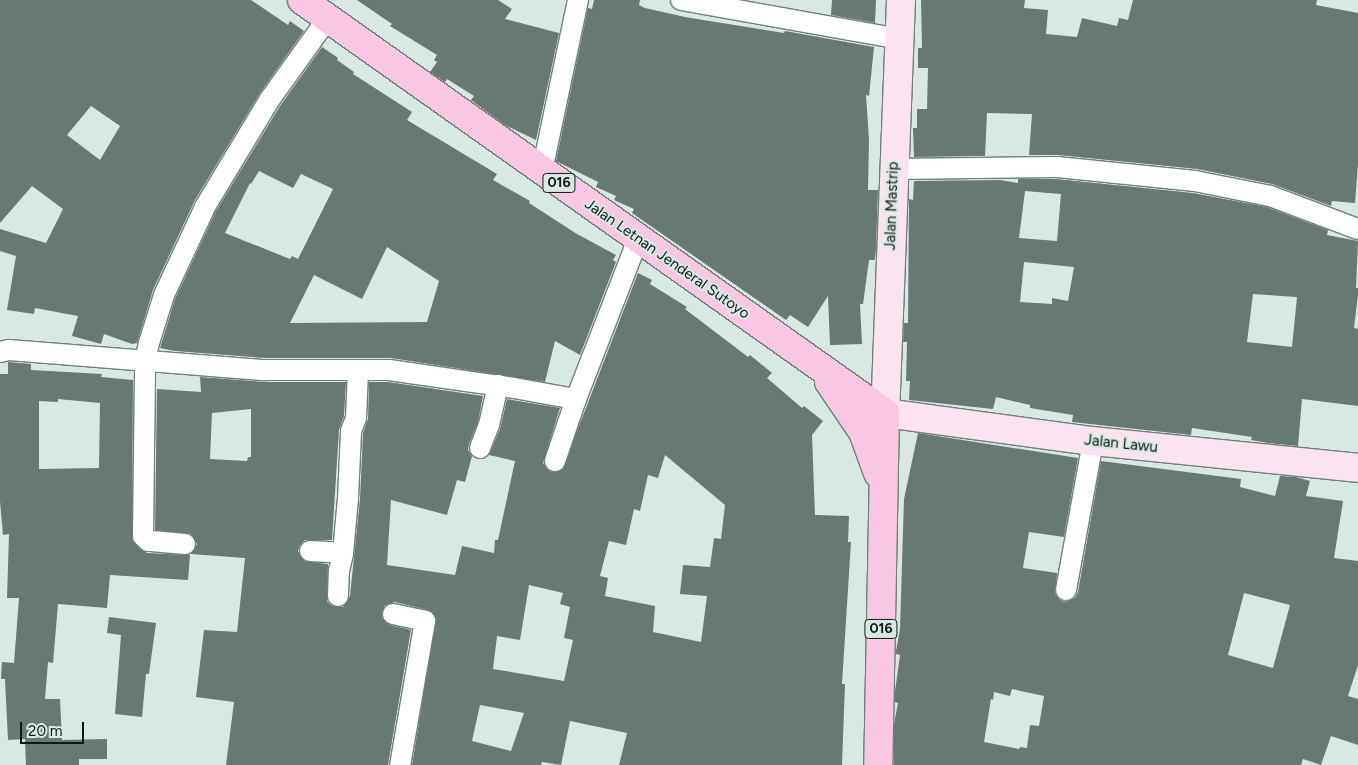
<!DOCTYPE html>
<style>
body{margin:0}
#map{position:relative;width:1358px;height:765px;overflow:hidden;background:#d7e9e2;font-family:Figtree,sans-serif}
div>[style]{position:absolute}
.building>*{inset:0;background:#687973}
.roads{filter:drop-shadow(1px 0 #6f807a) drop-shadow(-1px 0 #6f807a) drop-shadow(0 1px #6f807a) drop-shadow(0 -1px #6f807a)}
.minor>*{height:20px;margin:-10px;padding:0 10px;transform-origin:10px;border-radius:10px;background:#fff}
.secondary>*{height:28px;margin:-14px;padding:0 14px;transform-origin:14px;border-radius:14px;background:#fce3f1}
.primary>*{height:28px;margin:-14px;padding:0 14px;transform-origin:14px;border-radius:14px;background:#f9c7e3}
span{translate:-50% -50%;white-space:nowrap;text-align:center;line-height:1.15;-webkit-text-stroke:4px #d7e9e2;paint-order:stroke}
.shield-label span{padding:1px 4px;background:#d7e9e2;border:1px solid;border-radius:4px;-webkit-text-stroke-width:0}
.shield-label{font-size:14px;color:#121816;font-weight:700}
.street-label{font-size:15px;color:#121816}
.scale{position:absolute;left:20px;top:722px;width:64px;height:22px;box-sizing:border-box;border:2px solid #121816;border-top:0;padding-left:6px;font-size:15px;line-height:18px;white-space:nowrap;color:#121816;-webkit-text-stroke:4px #d7e9e2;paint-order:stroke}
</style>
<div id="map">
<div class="building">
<div style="clip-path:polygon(evenodd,0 0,251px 0,288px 25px,290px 21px,304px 31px,260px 93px,195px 200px,153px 290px,137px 343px,132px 344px,104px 334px,101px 344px,72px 336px,78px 316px,35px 308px,34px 314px,7px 310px,16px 256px,0 251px,0 229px,46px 243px,63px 209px,32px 186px,0 223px,0 0,91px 106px,120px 126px,100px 160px,67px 135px,91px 106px)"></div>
<div style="clip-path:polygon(357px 0,498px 0,512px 9px,505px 19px,559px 33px,536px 140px,505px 125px,471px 100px,474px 96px,447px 79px,445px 82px,430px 72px,437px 62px,434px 60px,437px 55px,390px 26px,392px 24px)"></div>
<div style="clip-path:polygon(594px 0,640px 0,639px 5px,645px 8px,685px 17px,784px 33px,785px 31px,874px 47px,869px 96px,866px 95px,869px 140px,868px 190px,878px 190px,876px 249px,875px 260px,869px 260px,863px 304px,860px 304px,862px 344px,830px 345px,828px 296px,808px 327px,790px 315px,786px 320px,632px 213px,634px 209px,614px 200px,616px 196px,596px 187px,598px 182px,556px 161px,588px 8px,592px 9px)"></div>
<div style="clip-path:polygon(832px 0,876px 0,875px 23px,831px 15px)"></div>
<div style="clip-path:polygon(921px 0,1025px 0,1024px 8px,1048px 10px,1046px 34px,1077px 37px,1082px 18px,1117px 26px,1119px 18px,1128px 20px,1133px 0,1317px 0,1316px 5px,1358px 13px,1358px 164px,1355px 203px,1332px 201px,1331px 206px,1272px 184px,1197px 169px,1058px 155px,1029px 155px,1032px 114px,987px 113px,985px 156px,914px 157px,913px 128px,917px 128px,917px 109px,927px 109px,928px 68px,918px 68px,918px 48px,922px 48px)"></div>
<div style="clip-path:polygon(evenodd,322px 47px,338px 58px,337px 60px,354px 72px,353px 74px,412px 112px,407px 120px,497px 174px,493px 180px,530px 201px,529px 203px,577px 234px,616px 255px,613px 260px,616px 262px,580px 355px,555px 341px,545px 382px,391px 358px,265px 358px,175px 351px,160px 348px,175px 299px,216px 211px,280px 106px,322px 47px,259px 171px,293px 188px,301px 174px,333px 189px,298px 259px,292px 256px,290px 259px,225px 233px,250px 183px,251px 184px,259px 171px,322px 47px,387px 247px,439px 281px,427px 322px,290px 323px,314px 275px,362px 299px,387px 247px)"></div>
<div style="clip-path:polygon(evenodd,1018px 179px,1056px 179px,1193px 193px,1267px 207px,1328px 230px,1327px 235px,1358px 241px,1356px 288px,1358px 288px,1358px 295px,1354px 328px,1358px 329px,1358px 406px,1302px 399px,1298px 446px,1268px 443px,1251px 440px,1252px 437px,1192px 428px,1191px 435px,1072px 422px,1073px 415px,1030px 408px,1030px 405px,996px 397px,993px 409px,909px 400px,910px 381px,906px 381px,907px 342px,903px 342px,904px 323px,908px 323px,909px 199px,913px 200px,914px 181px,1000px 180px,1018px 183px,1018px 179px,1025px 191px,1061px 194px,1057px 241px,1019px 238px,1025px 191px,1018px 179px,1024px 262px,1074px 267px,1068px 301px,1052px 298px,1052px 304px,1020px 302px,1024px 262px,1018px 179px,1253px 294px,1297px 297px,1292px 347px,1247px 342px,1253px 294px)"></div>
<div style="clip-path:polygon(evenodd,638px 273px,652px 280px,650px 284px,687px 307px,685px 309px,748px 357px,750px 355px,772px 373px,767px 378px,802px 408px,804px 406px,823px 421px,812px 435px,815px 515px,849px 516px,848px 542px,851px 542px,842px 684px,845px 684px,842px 765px,619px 765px,627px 733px,570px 721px,561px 765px,542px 762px,541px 765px,412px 765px,436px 618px,428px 610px,395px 602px,384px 606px,382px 618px,390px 625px,411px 630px,388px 765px,226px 765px,234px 702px,196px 697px,204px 630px,237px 632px,245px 558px,191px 554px,197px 544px,191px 534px,155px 530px,157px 389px,201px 392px,200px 377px,265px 382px,346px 382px,344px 416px,339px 430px,332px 540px,305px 540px,300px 545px,298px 551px,304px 561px,328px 564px,327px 601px,332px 606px,343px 607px,350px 596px,360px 499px,363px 433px,368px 419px,369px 382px,388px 382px,483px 396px,478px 422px,469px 444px,468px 450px,472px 456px,465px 482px,457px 480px,447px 515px,391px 500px,387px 565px,455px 575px,462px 546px,494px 553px,495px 540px,498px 540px,515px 461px,489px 455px,500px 429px,507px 399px,560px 408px,543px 463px,551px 472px,562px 470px,638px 273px,251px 409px,251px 457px,248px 457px,247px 461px,210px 459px,212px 413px,251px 409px,638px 273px,665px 455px,725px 505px,721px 539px,714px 538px,710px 567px,683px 565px,680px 594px,707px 596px,701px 642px,653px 632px,655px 606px,605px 596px,608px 578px,600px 576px,609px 541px,626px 545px,634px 509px,640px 511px,648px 475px,658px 478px,665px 455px,638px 273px,529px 585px,563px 593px,560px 604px,570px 607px,564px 638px,573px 640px,564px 681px,493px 669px,497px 636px,520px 640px,529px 585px,638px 273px,480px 705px,524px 713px,511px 751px,472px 741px,480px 705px)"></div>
<div style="clip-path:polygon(evenodd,8px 362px,31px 364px,31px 370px,102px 374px,101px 377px,133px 380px,132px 540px,140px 549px,147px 553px,190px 555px,188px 580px,110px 575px,107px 608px,58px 604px,53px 663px,48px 662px,45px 699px,60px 699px,62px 740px,107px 739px,107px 759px,79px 759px,79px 765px,26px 765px,25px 739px,8px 740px,5px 679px,1px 679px,2px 662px,14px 663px,19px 598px,7px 598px,9px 534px,3px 535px,0 501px,0 374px,8px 374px,8px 362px,58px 399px,100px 403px,99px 468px,39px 469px,39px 401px,58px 402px,58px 399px)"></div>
<div style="clip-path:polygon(evenodd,918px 433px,1078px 458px,1064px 537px,1029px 532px,1023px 568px,1057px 573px,1055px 594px,1059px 599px,1064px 602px,1075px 598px,1078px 592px,1101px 461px,1241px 479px,1240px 487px,1275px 496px,1280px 476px,1296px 477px,1310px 481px,1306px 496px,1343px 501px,1334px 558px,1358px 561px,1358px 665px,1348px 696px,1358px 699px,1358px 745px,1331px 736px,1321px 765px,1303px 759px,1301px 765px,894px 765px,894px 724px,898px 703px,895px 702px,895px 691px,900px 655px,896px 654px,896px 651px,900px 629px,904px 499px,918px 433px,1244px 593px,1290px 605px,1273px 668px,1228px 655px,1244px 593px,918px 433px,1012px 689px,1044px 696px,1039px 726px,1030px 725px,1027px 748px,1020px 747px,1019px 749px,984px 742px,991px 699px,993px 700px,994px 692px,1010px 696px,1012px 689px)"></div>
<div style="clip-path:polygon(109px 617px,156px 623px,149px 674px,146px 674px,142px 717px,115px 714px,121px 635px,107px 633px)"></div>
</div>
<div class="roads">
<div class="minor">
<div style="left:681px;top:0;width:221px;rotate:10.1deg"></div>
<div style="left:894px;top:169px;width:163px;rotate:-0.7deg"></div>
<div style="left:1057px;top:167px;width:139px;rotate:5.8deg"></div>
<div style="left:1195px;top:181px;width:76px;rotate:11.3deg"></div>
<div style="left:1270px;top:196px;width:94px;rotate:20.6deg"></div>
<div style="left:542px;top:171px;width:175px;rotate:-78.1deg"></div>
<div style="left:0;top:352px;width:9px;rotate:-13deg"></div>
<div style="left:9px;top:350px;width:257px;rotate:4.5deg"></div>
<div style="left:265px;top:370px;width:124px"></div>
<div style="left:389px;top:370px;width:126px;rotate:8.2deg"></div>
<div style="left:514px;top:388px;width:63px;rotate:10.1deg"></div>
<div style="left:480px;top:448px;width:25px;rotate:-69deg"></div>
<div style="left:489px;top:425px;width:41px;rotate:-77.3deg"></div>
<div style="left:555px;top:461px;width:65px;rotate:-71.3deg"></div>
<div style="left:576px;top:399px;width:172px;rotate:-68.8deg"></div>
<div style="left:185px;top:544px;width:37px;rotate:-175deg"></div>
<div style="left:148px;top:541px;width:7px;rotate:-135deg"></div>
<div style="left:143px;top:536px;width:176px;rotate:-89.3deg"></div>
<div style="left:145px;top:360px;width:17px;rotate:-77deg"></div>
<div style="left:149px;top:343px;width:50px;rotate:-72.6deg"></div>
<div style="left:164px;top:295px;width:99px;rotate:-65deg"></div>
<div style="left:206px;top:205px;width:124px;rotate:-58.9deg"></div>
<div style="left:270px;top:99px;width:100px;rotate:-54.4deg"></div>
<div style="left:310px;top:551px;width:33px;rotate:3deg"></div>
<div style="left:1066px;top:590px;width:151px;rotate:-79.7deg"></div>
<div style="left:338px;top:596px;width:25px;rotate:-88deg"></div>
<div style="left:339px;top:571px;width:18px;rotate:-77deg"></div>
<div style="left:343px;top:553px;width:55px;rotate:-84.8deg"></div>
<div style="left:348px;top:498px;width:67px;rotate:-87.4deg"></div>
<div style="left:351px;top:431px;width:14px;rotate:-69deg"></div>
<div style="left:356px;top:418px;width:48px;rotate:-87.6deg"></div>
<div style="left:393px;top:614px;width:33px;rotate:12deg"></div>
<div style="left:425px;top:621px;width:146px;rotate:99.8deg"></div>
</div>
<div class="secondary">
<div style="left:901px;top:0;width:413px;rotate:92.2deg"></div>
<div style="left:885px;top:413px;width:210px;rotate:7.7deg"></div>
<div style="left:1093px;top:441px;width:266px;rotate:5.8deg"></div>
</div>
<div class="primary">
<div style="left:302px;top:0;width:714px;rotate:35.31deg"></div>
<div style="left:885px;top:413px;width:352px;rotate:91.1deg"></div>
<div style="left:829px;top:382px;width:60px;rotate:55.8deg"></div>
<div style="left:863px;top:432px;width:44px;rotate:69.9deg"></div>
</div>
</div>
<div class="shield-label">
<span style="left:559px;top:183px">016</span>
<span style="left:881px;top:629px">016</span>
</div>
<div class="street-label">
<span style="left:892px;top:206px;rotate:-88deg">Jalan Mastrip</span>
<span style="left:667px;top:259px;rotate:35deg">Jalan Letnan Jenderal Sutoyo</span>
<span style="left:1121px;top:444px;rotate:6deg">Jalan Lawu</span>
</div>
<div class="scale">20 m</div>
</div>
